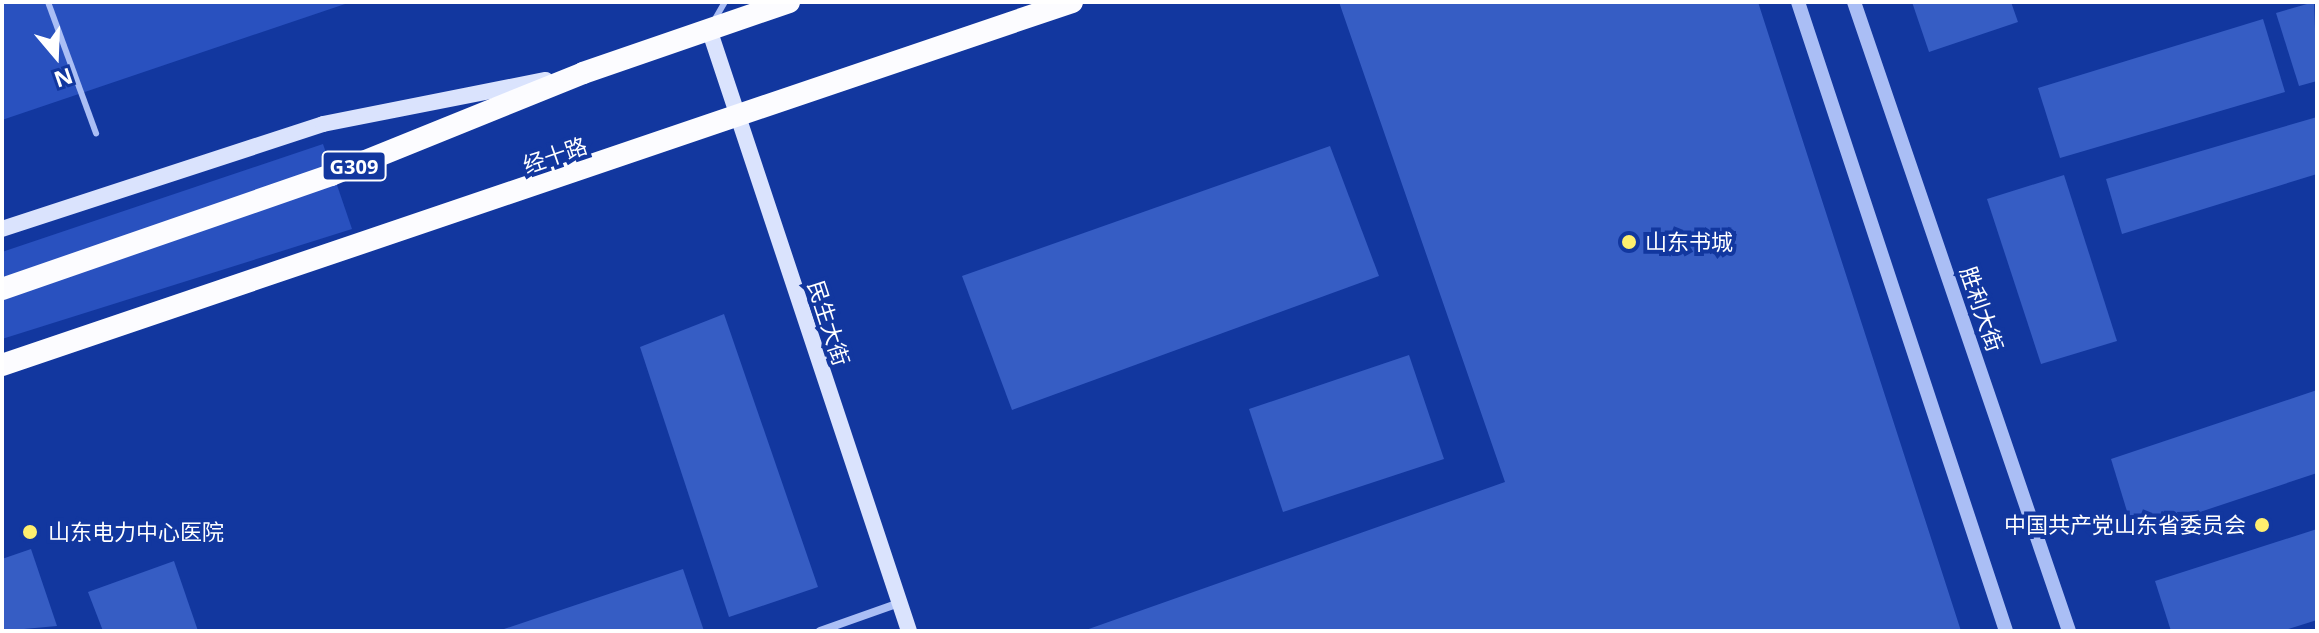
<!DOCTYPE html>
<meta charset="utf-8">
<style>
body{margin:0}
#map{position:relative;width:2319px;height:633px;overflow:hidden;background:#12379f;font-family:"Open Sans","Noto Sans SC",sans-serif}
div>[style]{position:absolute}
.green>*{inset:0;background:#2951bf}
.building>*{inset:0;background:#365dc4}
.service>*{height:6px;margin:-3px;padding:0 3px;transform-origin:3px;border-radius:3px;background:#aabef5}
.minor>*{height:8px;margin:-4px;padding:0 4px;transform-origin:4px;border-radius:4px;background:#aabef5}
.tertiary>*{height:14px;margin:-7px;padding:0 7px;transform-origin:7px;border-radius:7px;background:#aabef5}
.secondary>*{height:16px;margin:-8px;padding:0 8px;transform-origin:8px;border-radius:8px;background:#dae3fd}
.trunk>*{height:22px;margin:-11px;padding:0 11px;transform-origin:11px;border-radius:11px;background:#fcfcff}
.dots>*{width:22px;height:22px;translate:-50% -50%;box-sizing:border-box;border:4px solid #12379f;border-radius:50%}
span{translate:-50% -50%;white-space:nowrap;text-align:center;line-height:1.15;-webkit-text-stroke:8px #12379f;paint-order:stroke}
.shield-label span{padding:2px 6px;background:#12379f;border:2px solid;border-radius:6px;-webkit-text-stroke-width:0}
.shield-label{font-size:20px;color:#fff;font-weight:700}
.street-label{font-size:22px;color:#fff}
.poi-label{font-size:22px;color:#fff}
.left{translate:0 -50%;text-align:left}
.right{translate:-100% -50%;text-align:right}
.frame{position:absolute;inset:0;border:4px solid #fff;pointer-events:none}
.north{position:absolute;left:16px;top:16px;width:80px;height:80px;-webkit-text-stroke:6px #12379f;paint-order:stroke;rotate:161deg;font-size:22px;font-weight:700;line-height:32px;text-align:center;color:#fff}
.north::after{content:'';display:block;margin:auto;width:28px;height:36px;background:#fff;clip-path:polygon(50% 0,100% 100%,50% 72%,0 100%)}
</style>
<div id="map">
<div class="green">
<div style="clip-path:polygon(2px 2px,351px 2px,2px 120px)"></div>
<div style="clip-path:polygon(323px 144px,352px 229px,2px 339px,2px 252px)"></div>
</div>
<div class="building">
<div style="clip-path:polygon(1339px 2px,1758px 2px,1961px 631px,1083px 631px,1505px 482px)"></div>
<div style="clip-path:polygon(1912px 2px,2011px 2px,2018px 22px,1929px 52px)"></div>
<div style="clip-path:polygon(2314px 2px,2317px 81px,2299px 86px,2276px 13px)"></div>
<div style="clip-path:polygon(2263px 19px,2285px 92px,2060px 158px,2038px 88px)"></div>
<div style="clip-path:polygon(2317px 117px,2317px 174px,2122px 234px,2106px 179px)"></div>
<div style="clip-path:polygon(1330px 146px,1379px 276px,1012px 410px,962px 276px)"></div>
<div style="clip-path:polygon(2064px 175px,2117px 341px,2041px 364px,1987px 199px)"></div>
<div style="clip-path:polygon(724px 314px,818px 587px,729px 617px,640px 347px)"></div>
<div style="clip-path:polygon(1409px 355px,1444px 459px,1283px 512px,1249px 409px)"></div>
<div style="clip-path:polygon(2317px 390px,2317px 473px,2134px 534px,2111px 459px)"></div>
<div style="clip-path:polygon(2317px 529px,2317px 620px,2282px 631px,2171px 631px,2155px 581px)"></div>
<div style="clip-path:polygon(31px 549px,57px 626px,2px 631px,2px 559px)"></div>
<div style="clip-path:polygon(174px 561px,198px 631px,103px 631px,88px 592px)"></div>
<div style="clip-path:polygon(683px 569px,704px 631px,501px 631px,501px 630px)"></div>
</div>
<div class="service">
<div style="left:48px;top:2px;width:140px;rotate:69.9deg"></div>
<div style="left:715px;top:19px;width:20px;rotate:-60deg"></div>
</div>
<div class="minor">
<div style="left:820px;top:631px;width:84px;rotate:-19.5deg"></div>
</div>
<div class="tertiary">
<div style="left:1798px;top:2px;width:662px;rotate:71.7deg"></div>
<div style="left:1854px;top:2px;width:665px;rotate:71.13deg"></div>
</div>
<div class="secondary">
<div style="left:709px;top:29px;width:634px;rotate:71.62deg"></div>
<div style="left:2px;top:229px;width:338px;rotate:-18.1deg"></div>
<div style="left:323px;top:124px;width:227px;rotate:-11.2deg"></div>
</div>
<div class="trunk">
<div style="left:2px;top:289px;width:348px;rotate:-19.1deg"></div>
<div style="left:331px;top:175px;width:272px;rotate:-22deg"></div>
<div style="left:583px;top:73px;width:218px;rotate:-19deg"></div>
<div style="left:2px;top:365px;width:1130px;rotate:-18.74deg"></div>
</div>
<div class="dots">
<div style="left:1629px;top:242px;background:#ffef6e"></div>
<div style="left:2262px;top:525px;background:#ffef6e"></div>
<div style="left:30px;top:532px;background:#ffef6e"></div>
</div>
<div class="shield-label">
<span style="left:354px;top:166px">G309</span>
</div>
<div class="street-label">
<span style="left:555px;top:155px;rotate:-19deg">经十路</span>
<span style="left:1982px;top:309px;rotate:71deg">胜利大街</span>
<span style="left:829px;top:323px;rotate:72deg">民生大街</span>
</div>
<div class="poi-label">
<span class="left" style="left:1645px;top:242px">山东书城</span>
<span class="right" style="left:2246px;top:525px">中国共产党山东省委员会</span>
<span class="left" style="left:48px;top:532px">山东电力中心医院</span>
</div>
<div class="frame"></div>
<div class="north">N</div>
</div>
